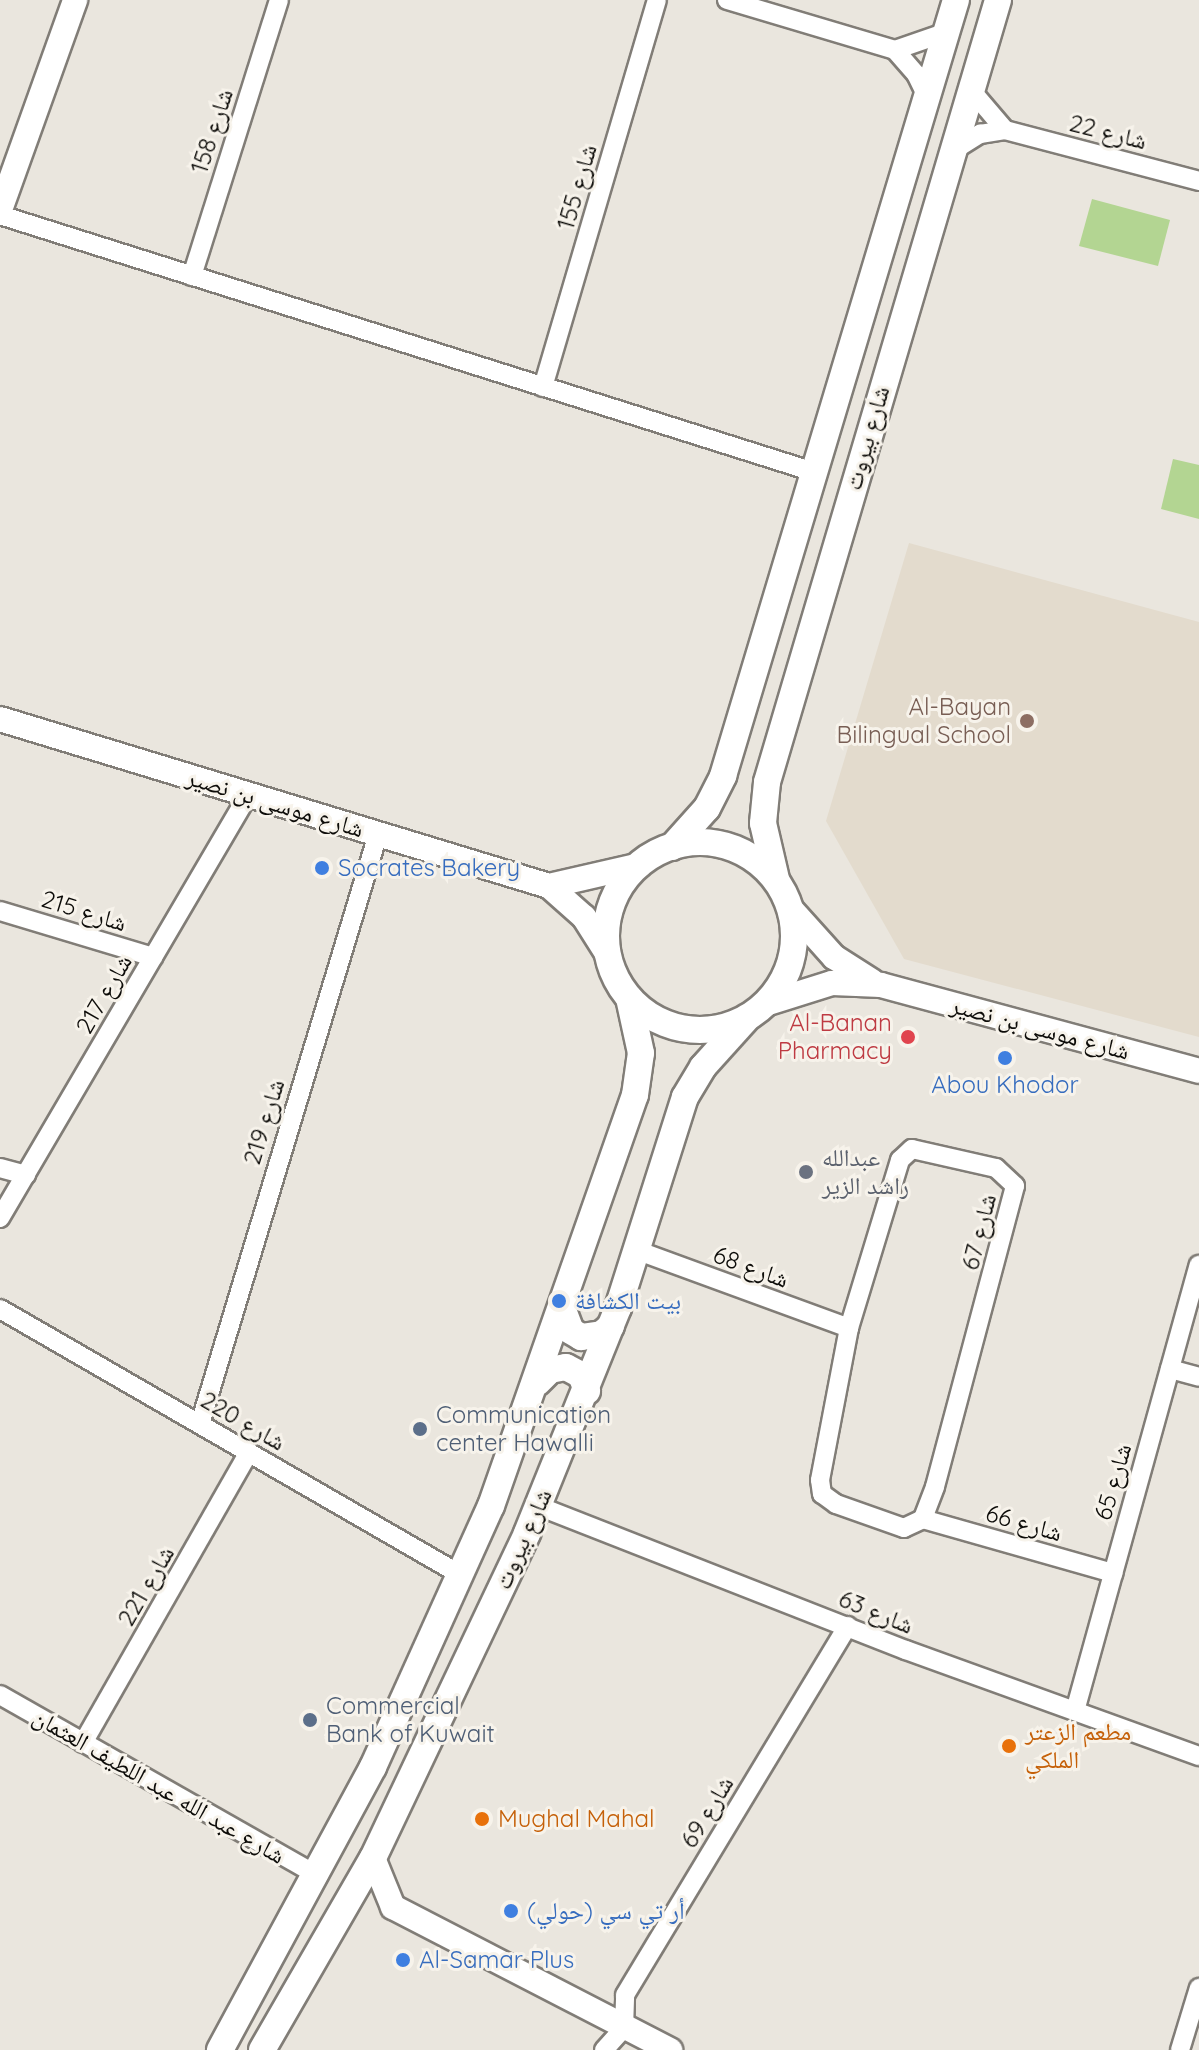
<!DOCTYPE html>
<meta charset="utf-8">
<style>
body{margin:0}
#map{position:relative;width:1199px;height:2050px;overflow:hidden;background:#eae6de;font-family:Quicksand,"Noto Naskh Arabic",sans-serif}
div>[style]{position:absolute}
.built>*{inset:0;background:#e3dbcd}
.green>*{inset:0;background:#b3d592}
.roads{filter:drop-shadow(2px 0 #817d77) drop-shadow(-2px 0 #817d77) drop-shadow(0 2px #817d77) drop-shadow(0 -2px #817d77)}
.minor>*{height:18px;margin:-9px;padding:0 9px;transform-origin:9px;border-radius:9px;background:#fff}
.tertiary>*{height:24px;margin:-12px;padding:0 12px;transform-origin:12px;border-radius:12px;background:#fff}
.secondary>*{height:26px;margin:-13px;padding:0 13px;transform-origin:13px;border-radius:13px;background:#fff}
.secondary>.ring{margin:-13px;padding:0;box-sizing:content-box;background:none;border:26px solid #fff;border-radius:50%}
.dots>*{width:22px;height:22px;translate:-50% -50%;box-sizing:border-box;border:4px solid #f7f3eb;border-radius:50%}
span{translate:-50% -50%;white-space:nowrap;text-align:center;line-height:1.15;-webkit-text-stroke:6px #f7f3eb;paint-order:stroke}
.street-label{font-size:24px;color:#0d0c09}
.education-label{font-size:24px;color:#785e54}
.right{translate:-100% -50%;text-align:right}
.shop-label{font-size:24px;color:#366cbe}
.left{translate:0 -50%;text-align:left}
.health-label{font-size:24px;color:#be3a42}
.worship-label{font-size:24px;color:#5b616d}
.service-label{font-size:24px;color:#4e5e75}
.food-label{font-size:24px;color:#c56008}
</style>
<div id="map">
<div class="built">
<div style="clip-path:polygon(909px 543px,1199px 622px,1199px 1037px,904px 959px,826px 821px)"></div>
</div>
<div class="green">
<div style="clip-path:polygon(1092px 199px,1170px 220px,1158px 266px,1079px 246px)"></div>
<div style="clip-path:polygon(1173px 459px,1199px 465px,1199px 519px,1161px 509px)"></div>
</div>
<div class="roads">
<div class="minor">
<div style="left:727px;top:0;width:175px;rotate:16.6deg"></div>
<div style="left:895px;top:50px;width:55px;rotate:-19.1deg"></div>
<div style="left:895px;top:50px;width:32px;rotate:49deg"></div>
<div style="left:916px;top:74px;width:25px;rotate:64deg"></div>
<div style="left:971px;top:90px;width:52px;rotate:49.6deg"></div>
<div style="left:954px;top:150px;width:31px;rotate:-32deg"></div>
<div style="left:980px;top:134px;width:25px;rotate:-9deg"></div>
<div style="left:1005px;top:130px;width:201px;rotate:14.7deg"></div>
<div style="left:0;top:215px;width:854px;rotate:17.52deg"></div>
<div style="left:192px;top:276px;width:289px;rotate:-72.5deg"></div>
<div style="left:543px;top:387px;width:403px;rotate:-73.6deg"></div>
<div style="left:0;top:911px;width:160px;rotate:16.7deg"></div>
<div style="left:912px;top:1149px;width:86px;rotate:12.7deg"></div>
<div style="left:996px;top:1168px;width:26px;rotate:43deg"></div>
<div style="left:1015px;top:1186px;width:311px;rotate:104.9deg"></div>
<div style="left:935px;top:1487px;width:34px;rotate:111deg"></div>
<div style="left:923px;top:1519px;width:21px;rotate:155deg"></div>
<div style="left:904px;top:1528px;width:72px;rotate:-160.6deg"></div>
<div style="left:836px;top:1504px;width:17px;rotate:-144deg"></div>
<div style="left:822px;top:1494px;width:14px;rotate:-98deg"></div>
<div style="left:820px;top:1480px;width:155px;rotate:-79.2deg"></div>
<div style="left:849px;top:1328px;width:176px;rotate:-73.1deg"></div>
<div style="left:900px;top:1160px;width:16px;rotate:-43deg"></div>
<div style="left:0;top:1168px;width:27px;rotate:15deg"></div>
<div style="left:0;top:1218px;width:492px;rotate:-59.6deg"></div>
<div style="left:636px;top:1250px;width:227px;rotate:20.1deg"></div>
<div style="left:0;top:1309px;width:532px;rotate:29.99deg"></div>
<div style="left:1170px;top:1369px;width:30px;rotate:15deg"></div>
<div style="left:200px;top:1424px;width:616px;rotate:-73.21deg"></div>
<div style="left:538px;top:1506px;width:395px;rotate:21.4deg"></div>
<div style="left:906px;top:1650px;width:312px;rotate:19.9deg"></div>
<div style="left:923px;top:1519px;width:198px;rotate:15.9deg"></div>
<div style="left:0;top:1695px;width:366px;rotate:29.6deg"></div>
<div style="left:1075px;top:1711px;width:463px;rotate:-74.5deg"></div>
<div style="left:83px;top:1743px;width:335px;rotate:-60.3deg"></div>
<div style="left:604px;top:2050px;width:30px;rotate:-48deg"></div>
<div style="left:624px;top:2028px;width:33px;rotate:-88deg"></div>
<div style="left:625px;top:1995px;width:431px;rotate:-58.9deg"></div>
<div style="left:1180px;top:2050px;width:65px;rotate:-73deg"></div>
</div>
<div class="tertiary">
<div style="left:0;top:210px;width:223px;rotate:-70.3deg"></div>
<div style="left:0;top:719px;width:574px;rotate:16.92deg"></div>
<div style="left:549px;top:886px;width:47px;rotate:41.5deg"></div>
<div style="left:584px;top:917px;width:45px;rotate:57.7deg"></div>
<div style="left:549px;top:886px;width:93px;rotate:-13deg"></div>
<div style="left:790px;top:908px;width:66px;rotate:48.1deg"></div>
<div style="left:834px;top:957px;width:45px;rotate:32.3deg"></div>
<div style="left:765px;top:1004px;width:70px;rotate:-17.4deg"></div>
<div style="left:832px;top:983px;width:49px;rotate:2.3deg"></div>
<div style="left:881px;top:985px;width:329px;rotate:15.1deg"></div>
<div style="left:373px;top:1858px;width:53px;rotate:67.8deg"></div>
<div style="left:393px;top:1907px;width:312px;rotate:27.3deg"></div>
</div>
<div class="secondary">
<div class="ring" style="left:606px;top:842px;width:162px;height:162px"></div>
<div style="left:672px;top:847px;width:52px;rotate:-48.1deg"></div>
<div style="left:707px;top:808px;width:36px;rotate:-63deg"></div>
<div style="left:723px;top:776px;width:810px;rotate:-73.29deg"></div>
<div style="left:776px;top:879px;width:57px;rotate:-103.1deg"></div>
<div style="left:763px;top:823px;width:41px;rotate:-84.4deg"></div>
<div style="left:767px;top:782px;width:815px;rotate:-73.54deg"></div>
<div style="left:563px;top:1310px;width:22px;rotate:69deg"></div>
<div style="left:571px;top:1331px;width:12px;rotate:31deg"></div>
<div style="left:581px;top:1337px;width:21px;rotate:-8deg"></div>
<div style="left:602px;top:1334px;width:12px;rotate:-42deg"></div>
<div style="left:538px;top:1382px;width:17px;rotate:-45deg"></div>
<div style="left:550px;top:1370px;width:16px;rotate:-11deg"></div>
<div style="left:566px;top:1367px;width:17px;rotate:28deg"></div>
<div style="left:581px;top:1375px;width:17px;rotate:69deg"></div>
<div style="left:220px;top:2050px;width:322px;rotate:-61.6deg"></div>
<div style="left:373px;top:1767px;width:286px;rotate:-65.7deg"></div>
<div style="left:491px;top:1506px;width:435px;rotate:-70.7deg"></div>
<div style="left:635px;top:1095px;width:42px;rotate:-81.9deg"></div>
<div style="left:641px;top:1053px;width:56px;rotate:-102.3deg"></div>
<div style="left:262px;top:2050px;width:222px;rotate:-60deg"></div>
<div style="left:373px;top:1858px;width:360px;rotate:-64.6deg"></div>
<div style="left:527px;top:1533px;width:243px;rotate:-68deg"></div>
<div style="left:618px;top:1308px;width:221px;rotate:-72.4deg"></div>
<div style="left:685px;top:1097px;width:35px;rotate:-59deg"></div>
<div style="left:703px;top:1067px;width:67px;rotate:-48deg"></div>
</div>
</div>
<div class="dots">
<div style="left:1027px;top:721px;background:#8d6e63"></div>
<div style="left:322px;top:868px;background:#3f7fe0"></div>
<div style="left:908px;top:1037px;background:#e0444e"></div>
<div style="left:1005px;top:1058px;background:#3f7fe0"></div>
<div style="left:806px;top:1172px;background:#6b7280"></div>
<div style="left:559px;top:1301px;background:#3f7fe0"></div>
<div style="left:420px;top:1429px;background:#5c6f8a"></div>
<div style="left:310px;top:1720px;background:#5c6f8a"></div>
<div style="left:1009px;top:1746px;background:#e8710a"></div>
<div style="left:482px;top:1819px;background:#e8710a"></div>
<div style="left:511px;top:1911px;background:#3f7fe0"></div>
<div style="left:403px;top:1960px;background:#3f7fe0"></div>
</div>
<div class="street-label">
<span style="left:212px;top:131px;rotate:-72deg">شارع 158</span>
<span style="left:1108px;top:132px;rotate:14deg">شارع 22</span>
<span style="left:577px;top:187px;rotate:-74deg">شارع 155</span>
<span style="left:867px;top:438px;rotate:-74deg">شارع بيروت</span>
<span style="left:275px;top:803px;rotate:17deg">شارع موسى بن نصير</span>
<span style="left:84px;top:911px;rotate:17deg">شارع 215</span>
<span style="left:104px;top:994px;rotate:-60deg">شارع 217</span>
<span style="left:1040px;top:1028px;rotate:15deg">شارع موسى بن نصير</span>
<span style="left:264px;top:1122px;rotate:-73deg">شارع 219</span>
<span style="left:979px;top:1232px;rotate:-76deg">شارع 67</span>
<span style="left:751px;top:1267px;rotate:20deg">شارع 68</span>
<span style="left:243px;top:1421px;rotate:30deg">شارع 220</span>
<span style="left:1113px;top:1482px;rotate:-74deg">شارع 65</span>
<span style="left:1024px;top:1523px;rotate:16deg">شارع 66</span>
<span style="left:523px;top:1539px;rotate:-66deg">شارع بيروت</span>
<span style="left:146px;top:1586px;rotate:-60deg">شارع 221</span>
<span style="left:876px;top:1612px;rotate:22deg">شارع 63</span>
<span style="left:159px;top:1786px;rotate:30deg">شارع عبد الله عبد اللطيف العثمان</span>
<span style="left:707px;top:1812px;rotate:-59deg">شارع 69</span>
</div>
<div class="education-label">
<span class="right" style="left:1011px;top:721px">Al-Bayan<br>Bilingual School</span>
</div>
<div class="shop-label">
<span class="left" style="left:338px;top:868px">Socrates Bakery</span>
<span style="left:1005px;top:1085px">Abou Khodor</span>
<span class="left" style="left:575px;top:1301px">بيت الكشافة</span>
<span class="left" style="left:527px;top:1911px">أر تي سي (حولي)</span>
<span class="left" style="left:419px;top:1960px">Al-Samar Plus</span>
</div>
<div class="health-label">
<span class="right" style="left:892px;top:1037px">Al-Banan<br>Pharmacy</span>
</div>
<div class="worship-label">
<span class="left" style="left:822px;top:1172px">عبدالله<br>راشد الزير</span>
</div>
<div class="service-label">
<span class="left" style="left:436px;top:1429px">Communication<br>center Hawalli</span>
<span class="left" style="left:326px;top:1720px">Commercial<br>Bank of Kuwait</span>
</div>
<div class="food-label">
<span class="left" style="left:1025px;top:1746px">مطعم الزعتر<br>الملكي</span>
<span class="left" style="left:498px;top:1819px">Mughal Mahal</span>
</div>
</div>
